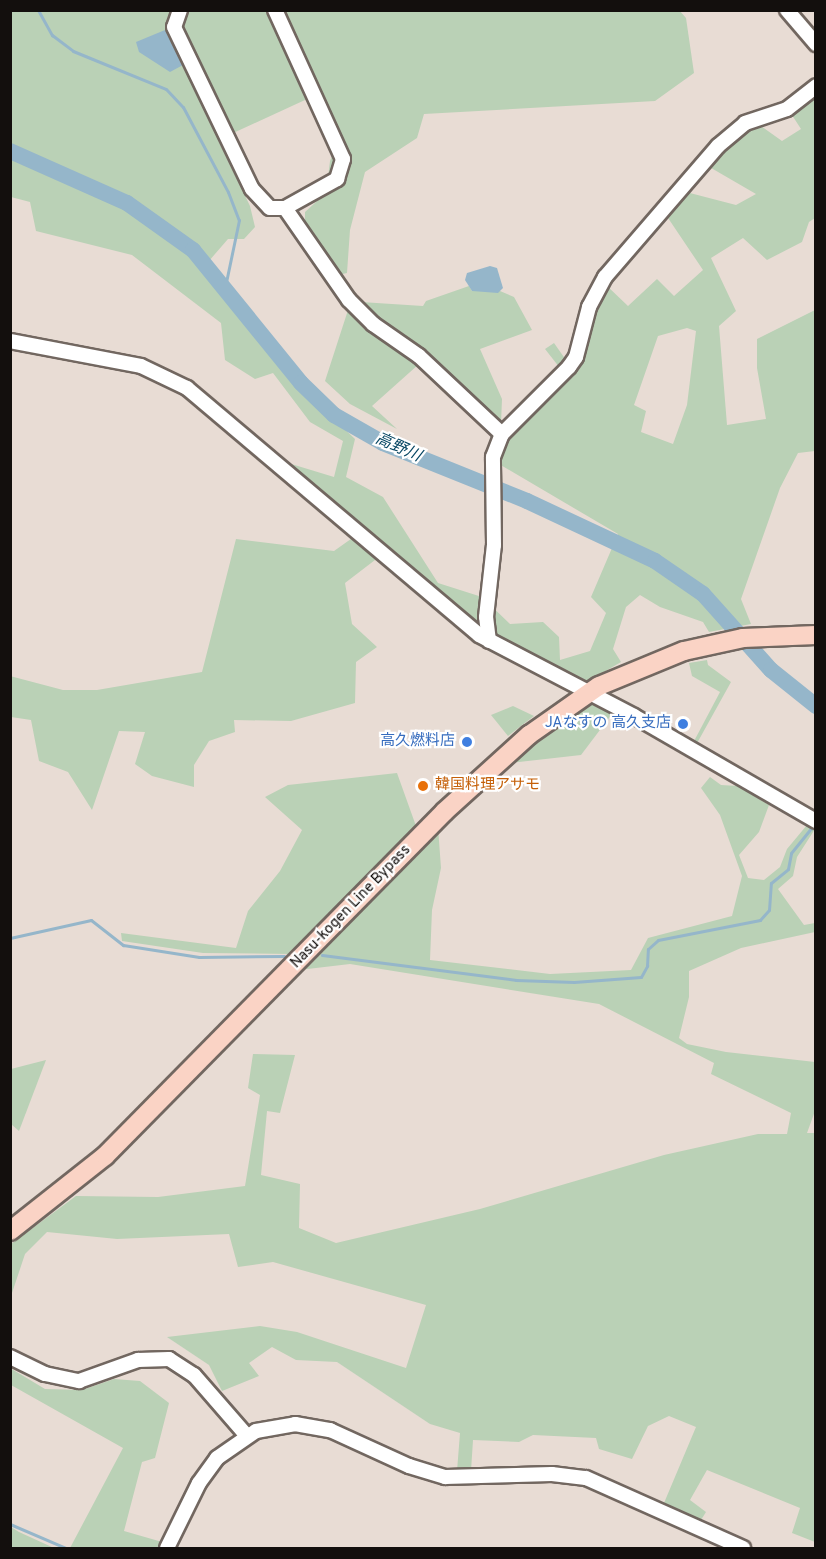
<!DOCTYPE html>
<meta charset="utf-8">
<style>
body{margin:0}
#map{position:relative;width:826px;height:1559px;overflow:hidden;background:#e8dcd4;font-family:Overpass,"Noto Sans JP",sans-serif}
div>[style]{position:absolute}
.green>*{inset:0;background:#bad1b6}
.water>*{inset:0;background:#95b6ca}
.stream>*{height:3px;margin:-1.5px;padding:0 1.5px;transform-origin:1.5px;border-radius:1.5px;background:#95b6ca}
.river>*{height:16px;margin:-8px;padding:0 8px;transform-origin:8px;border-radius:8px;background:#95b6ca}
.roads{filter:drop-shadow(2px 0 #726760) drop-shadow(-2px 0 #726760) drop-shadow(0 2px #726760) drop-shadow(0 -2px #726760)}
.minor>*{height:14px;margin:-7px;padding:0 7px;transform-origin:7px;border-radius:7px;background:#fff}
.major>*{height:18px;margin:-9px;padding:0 9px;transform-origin:9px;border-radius:9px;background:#fad3c5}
.dots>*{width:16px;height:16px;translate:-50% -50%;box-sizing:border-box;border:3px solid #fff;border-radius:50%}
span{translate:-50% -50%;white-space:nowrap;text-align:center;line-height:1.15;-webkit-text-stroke:4.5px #fff;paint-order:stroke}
.shop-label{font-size:15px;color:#366cbe}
.right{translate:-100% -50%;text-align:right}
.food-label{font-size:15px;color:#c56008}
.left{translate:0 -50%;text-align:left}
.street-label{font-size:15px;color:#130f0d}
.water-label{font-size:16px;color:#074663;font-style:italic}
.frame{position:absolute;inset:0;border:12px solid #130f0d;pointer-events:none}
</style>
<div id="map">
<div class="green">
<div style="clip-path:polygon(evenodd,679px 10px,686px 18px,694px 73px,655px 101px,424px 114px,417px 138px,365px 172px,350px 230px,347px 273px,338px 275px,305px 222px,305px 212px,326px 193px,330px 161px,340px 138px,318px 94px,218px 140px,250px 206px,255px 227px,244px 239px,228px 239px,202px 269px,291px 378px,355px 439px,346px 477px,383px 497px,438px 583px,482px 597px,510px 624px,543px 622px,559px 637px,560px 660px,590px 651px,606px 613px,591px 597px,618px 534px,499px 464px,501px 446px,567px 377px,545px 349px,554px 343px,573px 370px,592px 307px,605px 284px,628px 306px,657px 279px,674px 296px,703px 270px,666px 215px,686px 192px,736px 205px,756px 194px,706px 165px,734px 133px,758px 124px,782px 141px,801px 129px,790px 112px,815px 91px,815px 218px,809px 222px,802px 242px,767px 260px,743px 238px,711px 258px,736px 311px,719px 326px,727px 425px,766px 419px,757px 368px,757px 339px,815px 310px,815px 451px,798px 453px,780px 488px,741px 599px,751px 624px,709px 632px,703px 622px,660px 607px,640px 595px,626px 607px,613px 649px,621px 662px,587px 682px,479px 631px,427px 589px,375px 560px,345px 583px,352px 624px,377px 647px,356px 662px,355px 703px,291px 721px,234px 720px,235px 732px,209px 741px,194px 765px,194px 787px,152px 776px,135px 764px,145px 732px,119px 731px,92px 810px,68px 772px,39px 761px,31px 720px,11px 717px,10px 676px,63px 690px,97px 690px,202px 672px,236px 539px,334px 551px,365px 529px,288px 463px,334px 477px,343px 441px,310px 422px,273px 373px,255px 379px,225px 360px,221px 323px,132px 255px,36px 231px,30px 202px,11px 197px,11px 11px,679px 10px,687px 328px,696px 331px,687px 405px,673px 444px,641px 432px,646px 411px,634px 405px,658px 336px,687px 328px)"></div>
<div style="clip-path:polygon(469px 286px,472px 291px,500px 291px,514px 297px,532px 330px,480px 349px,502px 399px,501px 424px,361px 307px,361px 302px,423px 306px,426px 301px)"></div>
<div style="clip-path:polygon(349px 307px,419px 364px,372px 406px,397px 429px,350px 404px,325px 381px)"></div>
<div style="clip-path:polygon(707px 660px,708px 665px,731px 682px,696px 745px,693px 743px,720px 692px,692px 676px,689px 663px)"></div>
<div style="clip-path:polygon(593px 700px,615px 710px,581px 755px,510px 763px)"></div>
<div style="clip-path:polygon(513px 706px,534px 716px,508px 736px,491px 715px)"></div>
<div style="clip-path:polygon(397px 773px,416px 826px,289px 954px,203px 953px,122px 941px,121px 933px,236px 948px,248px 911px,280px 871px,302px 830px,265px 797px,288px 785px)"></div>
<div style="clip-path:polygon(710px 777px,721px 785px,738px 786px,769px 805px,759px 832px,739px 855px,748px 878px,764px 880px,780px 867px,787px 849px,807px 825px,815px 829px,797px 857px,793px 876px,778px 889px,804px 925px,815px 923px,815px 932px,741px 948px,689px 971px,689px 997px,679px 1038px,687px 1044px,726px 1052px,815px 1062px,815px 1111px,807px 1133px,816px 1133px,815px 1542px,792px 1533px,800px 1508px,707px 1470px,690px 1500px,706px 1512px,701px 1520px,664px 1503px,696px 1427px,669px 1416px,648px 1426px,632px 1459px,599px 1449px,596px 1438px,533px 1435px,519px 1442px,473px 1440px,471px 1471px,457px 1471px,460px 1433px,430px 1424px,337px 1362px,296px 1360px,272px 1347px,249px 1363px,259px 1376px,222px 1391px,209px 1365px,167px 1337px,260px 1326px,297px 1332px,406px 1368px,426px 1305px,273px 1262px,238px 1267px,229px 1234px,117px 1239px,47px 1232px,25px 1254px,11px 1296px,11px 1244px,76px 1196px,158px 1197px,245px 1186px,260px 1095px,248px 1088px,253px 1054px,295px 1055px,280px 1113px,267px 1111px,261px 1175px,300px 1184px,299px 1228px,336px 1243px,480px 1209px,664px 1155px,758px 1134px,787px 1134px,791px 1113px,711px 1074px,714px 1063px,599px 1004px,350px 964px,299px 970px,438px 827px,441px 868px,432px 910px,430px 960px,550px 974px,631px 970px,648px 938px,732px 916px,742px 876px,720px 815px,701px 788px)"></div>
<div style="clip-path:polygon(46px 1060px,19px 1131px,11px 1124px,11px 1069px)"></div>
<div style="clip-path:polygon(10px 1368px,45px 1389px,82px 1390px,114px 1379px,140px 1381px,169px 1403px,155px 1458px,142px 1462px,124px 1531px,183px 1548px,70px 1548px,123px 1448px,11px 1385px)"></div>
<div style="clip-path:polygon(11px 1527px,19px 1532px,54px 1548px,11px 1548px)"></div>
</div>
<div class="water">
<div style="clip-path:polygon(165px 30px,183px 65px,170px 72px,139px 52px,136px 42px)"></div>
<div style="clip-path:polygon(490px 266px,497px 268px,503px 288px,498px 293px,472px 291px,465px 280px,467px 273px)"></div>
</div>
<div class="stream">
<div style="left:38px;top:10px;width:29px;rotate:61deg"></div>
<div style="left:52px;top:35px;width:26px;rotate:37deg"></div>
<div style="left:73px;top:51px;width:100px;rotate:22.2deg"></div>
<div style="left:166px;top:89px;width:25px;rotate:47deg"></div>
<div style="left:183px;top:107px;width:96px;rotate:62.1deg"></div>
<div style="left:228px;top:192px;width:30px;rotate:69deg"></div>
<div style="left:239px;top:220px;width:68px;rotate:101.8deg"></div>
<div style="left:10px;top:938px;width:83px;rotate:-12.5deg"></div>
<div style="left:91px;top:920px;width:41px;rotate:38deg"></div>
<div style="left:123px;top:945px;width:77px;rotate:9deg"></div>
<div style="left:199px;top:957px;width:85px;rotate:-0.7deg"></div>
<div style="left:322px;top:955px;width:196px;rotate:7.3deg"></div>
<div style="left:516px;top:980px;width:58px;rotate:2deg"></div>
<div style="left:574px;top:982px;width:67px;rotate:-4.3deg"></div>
<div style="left:641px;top:977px;width:13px;rotate:-61deg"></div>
<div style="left:647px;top:966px;width:17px;rotate:-87deg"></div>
<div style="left:648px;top:949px;width:13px;rotate:-42deg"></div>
<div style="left:658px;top:940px;width:104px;rotate:-11.1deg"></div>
<div style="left:760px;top:920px;width:13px;rotate:-48deg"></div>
<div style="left:769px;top:910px;width:27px;rotate:-86deg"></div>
<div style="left:771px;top:883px;width:22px;rotate:-39deg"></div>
<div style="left:788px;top:869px;width:16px;rotate:-79deg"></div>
<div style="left:791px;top:853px;width:36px;rotate:-51deg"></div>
<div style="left:10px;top:1524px;width:61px;rotate:23.2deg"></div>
</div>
<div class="river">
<div style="left:10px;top:151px;width:128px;rotate:24deg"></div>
<div style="left:127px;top:203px;width:81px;rotate:35.5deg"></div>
<div style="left:193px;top:250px;width:171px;rotate:50.9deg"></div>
<div style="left:301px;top:383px;width:46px;rotate:44.1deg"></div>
<div style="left:334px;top:415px;width:56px;rotate:29.7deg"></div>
<div style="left:383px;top:443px;width:155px;rotate:21.9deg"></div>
<div style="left:527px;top:501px;width:141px;rotate:25.1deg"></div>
<div style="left:655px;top:561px;width:58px;rotate:34.5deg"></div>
<div style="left:703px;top:594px;width:102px;rotate:48.2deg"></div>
<div style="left:771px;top:670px;width:58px;rotate:38.7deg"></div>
</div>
<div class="roads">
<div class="minor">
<div style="left:180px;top:10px;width:18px;rotate:109deg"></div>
<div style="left:174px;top:27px;width:180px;rotate:64.3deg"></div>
<div style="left:252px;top:189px;width:26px;rotate:47deg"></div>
<div style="left:270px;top:208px;width:15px"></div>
<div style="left:285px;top:208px;width:60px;rotate:-29.1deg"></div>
<div style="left:337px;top:179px;width:21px;rotate:-73deg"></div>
<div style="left:343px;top:159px;width:164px;rotate:-114.5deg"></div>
<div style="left:787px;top:10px;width:45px;rotate:49.5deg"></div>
<div style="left:285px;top:208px;width:112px;rotate:55.2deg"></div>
<div style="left:349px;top:300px;width:34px;rotate:45deg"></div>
<div style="left:373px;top:324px;width:56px;rotate:34.8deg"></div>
<div style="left:419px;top:356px;width:114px;rotate:43.2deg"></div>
<div style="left:10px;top:341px;width:133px;rotate:10.8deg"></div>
<div style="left:141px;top:366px;width:51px;rotate:25.6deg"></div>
<div style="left:187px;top:388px;width:382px;rotate:40.2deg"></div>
<div style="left:479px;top:635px;width:175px;rotate:27.6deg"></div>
<div style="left:634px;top:716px;width:210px;rotate:30deg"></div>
<div style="left:489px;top:641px;width:24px;rotate:-97deg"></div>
<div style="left:486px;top:617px;width:72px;rotate:-83.7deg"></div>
<div style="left:494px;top:545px;width:88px;rotate:-90.7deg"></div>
<div style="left:493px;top:457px;width:25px;rotate:-69deg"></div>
<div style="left:502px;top:434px;width:95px;rotate:-45deg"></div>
<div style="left:569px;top:367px;width:12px;rotate:-55deg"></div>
<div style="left:576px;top:357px;width:52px;rotate:-75.4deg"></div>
<div style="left:589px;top:307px;width:34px;rotate:-62deg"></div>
<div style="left:605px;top:277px;width:173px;rotate:-49.2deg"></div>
<div style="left:718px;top:146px;width:35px;rotate:-40deg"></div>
<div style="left:745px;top:123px;width:44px;rotate:-18.4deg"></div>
<div style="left:787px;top:109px;width:37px;rotate:-38deg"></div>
<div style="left:10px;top:1357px;width:39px;rotate:26deg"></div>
<div style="left:45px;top:1374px;width:35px;rotate:12deg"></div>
<div style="left:79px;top:1381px;width:63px;rotate:-19.6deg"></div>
<div style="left:138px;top:1360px;width:31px;rotate:-2deg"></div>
<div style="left:169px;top:1359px;width:30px;rotate:33deg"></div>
<div style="left:194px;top:1375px;width:81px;rotate:49deg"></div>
<div style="left:167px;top:1548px;width:72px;rotate:-63.8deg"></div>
<div style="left:199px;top:1483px;width:31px;rotate:-54deg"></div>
<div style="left:217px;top:1458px;width:47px;rotate:-34.7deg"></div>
<div style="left:256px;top:1431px;width:40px;rotate:-10deg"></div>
<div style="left:295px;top:1424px;width:36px;rotate:10deg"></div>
<div style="left:330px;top:1430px;width:87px;rotate:24.5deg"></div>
<div style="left:409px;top:1466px;width:38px;rotate:17deg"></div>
<div style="left:445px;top:1477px;width:107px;rotate:-1.6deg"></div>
<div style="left:552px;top:1474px;width:34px;rotate:7deg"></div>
<div style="left:586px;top:1478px;width:172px;rotate:24deg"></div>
</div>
<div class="major">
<div style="left:10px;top:1231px;width:121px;rotate:-38.3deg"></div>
<div style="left:105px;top:1156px;width:483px;rotate:-45.4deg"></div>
<div style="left:444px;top:812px;width:115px;rotate:-42.2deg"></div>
<div style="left:529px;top:735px;width:85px;rotate:-35deg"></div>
<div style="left:599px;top:686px;width:92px;rotate:-22.4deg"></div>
<div style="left:684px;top:651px;width:60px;rotate:-12.4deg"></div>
<div style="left:743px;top:638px;width:73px;rotate:-2.4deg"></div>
</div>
</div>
<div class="dots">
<div style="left:683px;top:724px;background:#3f7fe0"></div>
<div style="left:467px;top:742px;background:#3f7fe0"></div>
<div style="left:423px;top:786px;background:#e8710a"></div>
</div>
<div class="shop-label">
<span class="right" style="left:671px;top:724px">JAなすの 高久支店</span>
<span class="right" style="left:455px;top:742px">高久燃料店</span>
</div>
<div class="food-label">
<span class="left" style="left:435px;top:786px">韓国料理アサモ</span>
</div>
<div class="street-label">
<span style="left:351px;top:907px;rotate:-46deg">Nasu-kogen Line Bypass</span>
</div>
<div class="water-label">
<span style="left:398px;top:448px;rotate:24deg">高野川</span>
</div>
<div class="frame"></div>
</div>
